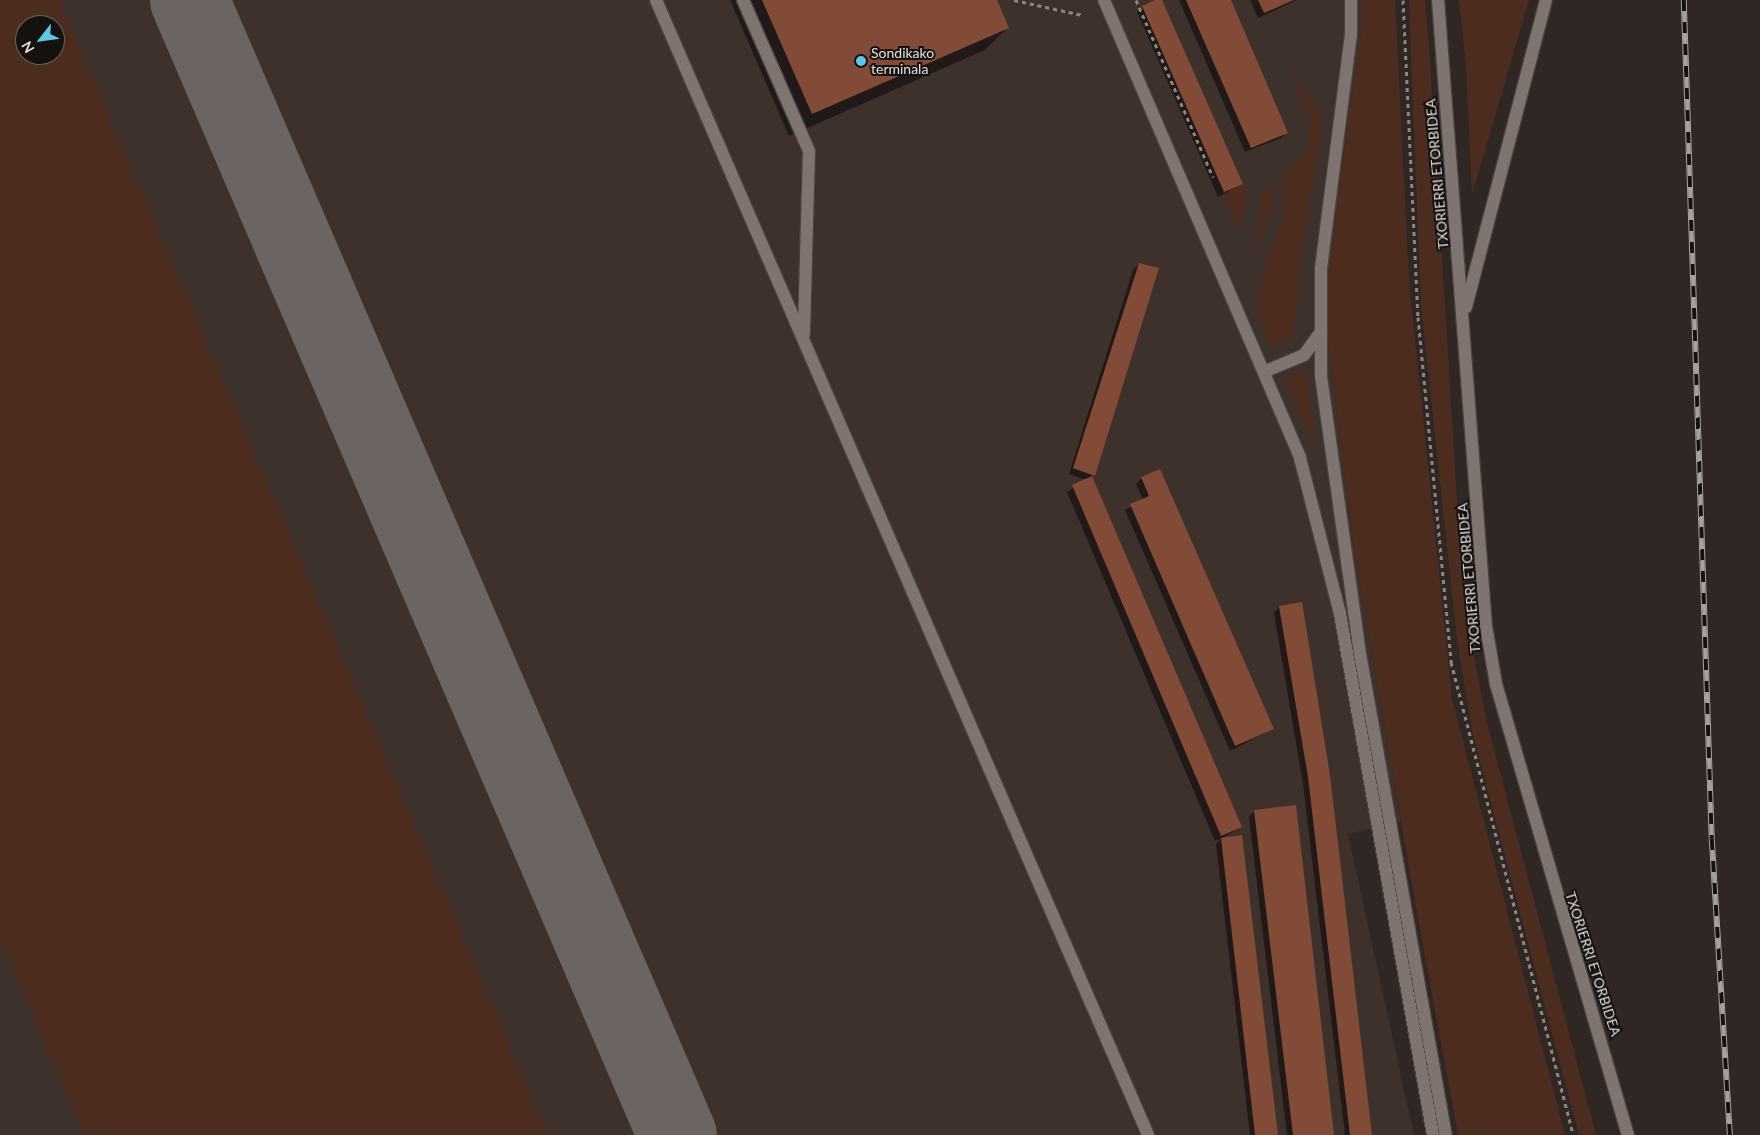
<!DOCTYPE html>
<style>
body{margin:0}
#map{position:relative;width:1760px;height:1135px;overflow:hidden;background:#302724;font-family:Lato,sans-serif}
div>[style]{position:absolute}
.built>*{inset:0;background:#3e302b}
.green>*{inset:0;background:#4d2c20}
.shadow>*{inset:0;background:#0007}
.taxiway>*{height:79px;margin:-39.5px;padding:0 39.5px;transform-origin:39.5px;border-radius:39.5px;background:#6c6461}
.building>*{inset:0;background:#814b38}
.path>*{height:3px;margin-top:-1.5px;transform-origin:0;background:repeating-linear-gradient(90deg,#8d8683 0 4px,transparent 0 8px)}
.roads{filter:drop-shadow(1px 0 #49423f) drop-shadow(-1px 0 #49423f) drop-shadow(0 1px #49423f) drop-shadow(0 -1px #49423f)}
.minor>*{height:12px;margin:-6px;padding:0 6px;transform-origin:6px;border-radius:6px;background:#7f7470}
.rail>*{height:5.5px;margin-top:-2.75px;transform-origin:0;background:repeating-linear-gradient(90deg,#15110f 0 11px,#a7a09e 0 22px);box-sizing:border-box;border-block:1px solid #a7a09e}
.dots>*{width:14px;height:14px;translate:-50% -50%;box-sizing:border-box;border:2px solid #15110f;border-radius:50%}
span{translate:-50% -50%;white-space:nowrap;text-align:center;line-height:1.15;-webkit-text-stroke:4px #15110f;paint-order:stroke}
.poi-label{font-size:14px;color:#e5dfdd}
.left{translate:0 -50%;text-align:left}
.street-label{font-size:14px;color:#e5dfdd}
.north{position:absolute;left:15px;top:15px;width:50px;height:50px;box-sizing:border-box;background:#15110f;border:1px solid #686361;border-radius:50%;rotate:240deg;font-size:14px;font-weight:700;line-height:20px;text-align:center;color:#e5dfdd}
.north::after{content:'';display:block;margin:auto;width:18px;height:22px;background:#5cc7e7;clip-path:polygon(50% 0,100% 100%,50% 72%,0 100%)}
</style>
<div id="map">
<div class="built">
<div style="clip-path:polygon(evenodd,0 0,1361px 0,1362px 27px,1327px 267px,1327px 333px,1355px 555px,1401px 822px,1348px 834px,1414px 1135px,0 1135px,0 0,25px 25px,55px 25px,55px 55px,25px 55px,25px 25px)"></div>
</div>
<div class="green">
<div style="clip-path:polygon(evenodd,0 0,59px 0,548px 1135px,85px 1135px,0 939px,0 0,25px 25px,55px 25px,55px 55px,25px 55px,25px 25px)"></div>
<div style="clip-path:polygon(1361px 0,1395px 0,1409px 281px,1452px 698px,1565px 1135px,1458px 1135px,1415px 902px,1355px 555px,1327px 333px,1327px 267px,1362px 27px)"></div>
<div style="clip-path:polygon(1409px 0,1425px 0,1429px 46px,1457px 501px,1471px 640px,1487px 723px,1596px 1135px,1579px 1135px,1472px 731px,1457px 639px,1421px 305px)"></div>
<div style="clip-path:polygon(1459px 0,1529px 0,1472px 195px,1466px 65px)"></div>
<div style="clip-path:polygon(1291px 71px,1323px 119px,1301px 251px,1294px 333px,1272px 348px,1258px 313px,1263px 270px,1283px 221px,1285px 173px,1310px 147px,1310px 121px)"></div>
<div style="clip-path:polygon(1269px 183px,1272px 204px,1257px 252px,1262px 197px)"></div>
<div style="clip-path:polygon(1243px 184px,1248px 198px,1239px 227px,1235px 226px,1224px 192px)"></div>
<div style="clip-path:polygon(1307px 371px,1315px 446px,1285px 378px)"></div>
</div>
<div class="shadow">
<div style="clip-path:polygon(730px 0,996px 0,1008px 27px,985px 50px,789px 136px)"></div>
<div style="clip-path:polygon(1160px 0,1241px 184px,1218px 197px,1137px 12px)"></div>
<div style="clip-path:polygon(1179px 0,1230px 0,1286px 132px,1281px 138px,1245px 152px)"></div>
<div style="clip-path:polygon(1250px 0,1297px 0,1258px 18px)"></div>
<div style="clip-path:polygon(1139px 264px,1157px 269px,1091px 478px,1241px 827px,1222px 838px,1277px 1135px,1250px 1135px,1216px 844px,1222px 838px,1215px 841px,1067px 492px,1086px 480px,1069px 474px,1133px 270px)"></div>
<div style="clip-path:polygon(1142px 478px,1272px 729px,1230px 751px,1125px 510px,1143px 500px,1136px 484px)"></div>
<div style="clip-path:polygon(1279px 607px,1371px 1135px,1345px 1135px,1303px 784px,1274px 613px)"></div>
<div style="clip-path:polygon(1255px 811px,1333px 1135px,1287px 1135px,1249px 817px)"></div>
</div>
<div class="taxiway">
<div style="left:189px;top:0;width:1235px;rotate:66.73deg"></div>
</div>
<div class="building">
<div style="clip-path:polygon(762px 0,997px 0,1009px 28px,812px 114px)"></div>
<div style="clip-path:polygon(1155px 0,1162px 0,1243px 184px,1224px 192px,1142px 6px)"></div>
<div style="clip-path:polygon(1186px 0,1231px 0,1288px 133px,1251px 148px)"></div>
<div style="clip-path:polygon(1258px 0,1294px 0,1264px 13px)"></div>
<div style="clip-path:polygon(1139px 263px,1159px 268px,1095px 476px,1073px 468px)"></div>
<div style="clip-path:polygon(1160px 469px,1274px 729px,1235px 746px,1130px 504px,1149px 496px,1141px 477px)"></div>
<div style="clip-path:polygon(1092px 476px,1242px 827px,1221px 836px,1072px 485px)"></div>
<div style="clip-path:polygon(1302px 602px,1330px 775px,1372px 1135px,1350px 1135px,1308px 777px,1279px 606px)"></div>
<div style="clip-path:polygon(1296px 805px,1334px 1135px,1293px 1135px,1254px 810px)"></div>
<div style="clip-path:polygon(1242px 835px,1278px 1135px,1255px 1135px,1221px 838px)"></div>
</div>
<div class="path">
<div style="left:1014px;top:0;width:70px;rotate:12.4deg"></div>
<div style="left:1136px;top:0;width:193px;rotate:66.5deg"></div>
<div style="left:1403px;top:0;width:317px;rotate:87.3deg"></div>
<div style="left:1418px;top:317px;width:347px;rotate:84.5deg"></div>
<div style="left:1451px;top:662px;width:488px;rotate:75.5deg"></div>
</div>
<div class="roads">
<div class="minor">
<div style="left:656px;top:0;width:1237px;rotate:66.56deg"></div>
<div style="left:743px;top:0;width:165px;rotate:66.4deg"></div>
<div style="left:809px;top:151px;width:183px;rotate:91.6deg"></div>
<div style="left:1104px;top:0;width:498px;rotate:66.8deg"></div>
<div style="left:1300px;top:458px;width:161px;rotate:75.6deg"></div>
<div style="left:1340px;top:614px;width:529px;rotate:79.88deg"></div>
<div style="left:1351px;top:0;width:34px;rotate:90deg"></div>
<div style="left:1351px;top:34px;width:236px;rotate:97.3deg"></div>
<div style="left:1321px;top:268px;width:108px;rotate:90deg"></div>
<div style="left:1321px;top:376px;width:275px;rotate:82deg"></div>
<div style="left:1359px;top:648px;width:495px;rotate:79.9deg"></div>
<div style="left:1438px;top:0;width:628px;rotate:85.62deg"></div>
<div style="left:1486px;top:626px;width:59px;rotate:80.2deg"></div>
<div style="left:1496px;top:684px;width:470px;rotate:73.7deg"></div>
<div style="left:1466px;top:307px;width:317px;rotate:-75.4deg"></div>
<div style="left:1266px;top:371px;width:41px;rotate:-22.8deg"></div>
<div style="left:1304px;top:355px;width:26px;rotate:-54deg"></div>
</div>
</div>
<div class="rail">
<div style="left:1684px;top:0;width:839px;rotate:88.09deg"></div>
<div style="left:1712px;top:839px;width:297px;rotate:86.5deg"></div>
</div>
<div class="dots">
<div style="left:861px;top:61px;background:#5cc7e7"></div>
</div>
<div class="poi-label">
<span class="left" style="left:871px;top:61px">Sondikako<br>terminala</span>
</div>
<div class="street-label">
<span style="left:1437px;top:174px;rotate:-95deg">TXORIERRI ETORBIDEA</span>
<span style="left:1469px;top:578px;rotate:-95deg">TXORIERRI ETORBIDEA</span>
<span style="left:1593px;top:964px;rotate:72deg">TXORIERRI ETORBIDEA</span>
</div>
<div class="north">N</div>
</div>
